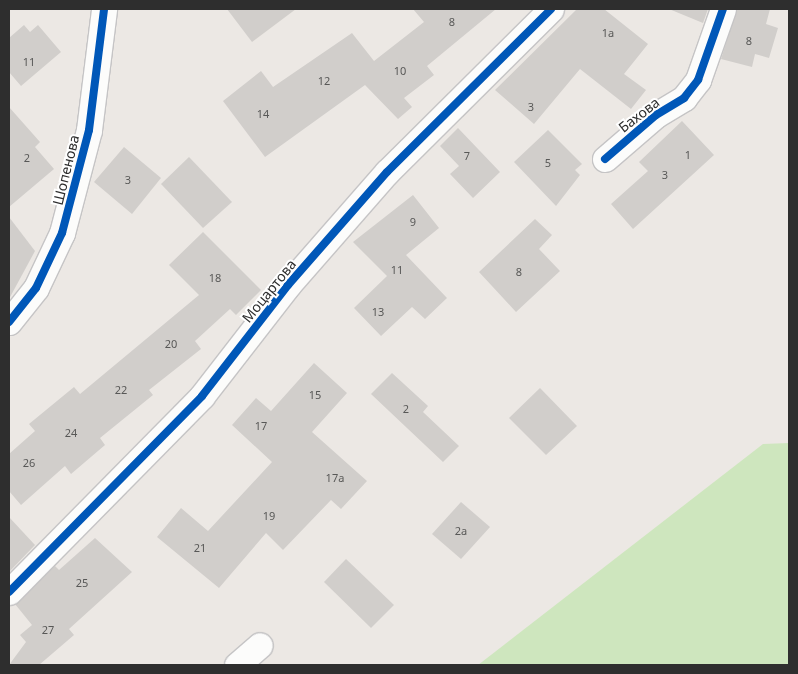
<!DOCTYPE html>
<meta charset="utf-8">
<style>
body{margin:0}
#map{position:relative;width:798px;height:674px;overflow:hidden;background:#ece8e4;font-family:"Noto Sans",sans-serif}
div>[style]{position:absolute}
.green>*{inset:0;background:#cee6be}
.building>*{inset:0;background:#d1cecb}
.roads{filter:drop-shadow(1px 0 #c5c4c5) drop-shadow(-1px 0 #c5c4c5) drop-shadow(0 1px #c5c4c5) drop-shadow(0 -1px #c5c4c5)}
.street>*{height:25px;margin:-12.5px;padding:0 12.5px;transform-origin:12.5px;border-radius:12.5px;background:#fcfcfb}
.cycleway>*{height:8px;margin:-4px;padding:0 4px;transform-origin:4px;border-radius:4px;background:#0057b8}
span{translate:-50% -50%;white-space:nowrap;text-align:center;line-height:1.15;-webkit-text-stroke:4px #fff;paint-order:stroke}
.number-label{font-size:11px;color:#585857}
.number-label span{-webkit-text-stroke-width:0}
.street-label{font-size:14px;color:#2e2e2e}
.frame{position:absolute;inset:0;border:10px solid #2e2e2e;pointer-events:none}
</style>
<div id="map">
<div class="green">
<div style="clip-path:polygon(789px 443px,789px 665px,478px 665px,763px 444px)"></div>
</div>
<div class="building">
<div style="clip-path:polygon(227px 9px,296px 9px,252px 42px)"></div>
<div style="clip-path:polygon(413px 9px,496px 9px,427px 66px,434px 75px,404px 98px,412px 107px,398px 119px,365px 85px,265px 157px,223px 101px,261px 71px,273px 87px,352px 33px,374px 61px,424px 22px)"></div>
<div style="clip-path:polygon(577px 9px,604px 9px,648px 44px,624px 74px,646px 90px,631px 109px,580px 69px,534px 124px,495px 90px)"></div>
<div style="clip-path:polygon(669px 9px,708px 9px,703px 23px)"></div>
<div style="clip-path:polygon(737px 9px,770px 9px,766px 24px,778px 28px,769px 58px,755px 54px,752px 67px,721px 59px)"></div>
<div style="clip-path:polygon(24px 25px,30px 32px,38px 25px,61px 52px,21px 86px,9px 72px,9px 38px)"></div>
<div style="clip-path:polygon(9px 107px,40px 142px,35px 147px,54px 169px,9px 207px)"></div>
<div style="clip-path:polygon(682px 121px,714px 155px,633px 229px,611px 204px,648px 171px,639px 162px)"></div>
<div style="clip-path:polygon(458px 128px,500px 172px,473px 198px,450px 174px,459px 166px,440px 146px)"></div>
<div style="clip-path:polygon(548px 130px,582px 164px,575px 170px,580px 175px,556px 206px,514px 162px)"></div>
<div style="clip-path:polygon(124px 147px,161px 178px,132px 214px,94px 182px)"></div>
<div style="clip-path:polygon(189px 157px,232px 202px,203px 228px,161px 184px)"></div>
<div style="clip-path:polygon(413px 195px,439px 228px,406px 255px,447px 298px,425px 319px,412px 307px,381px 336px,354px 308px,387px 276px,353px 242px)"></div>
<div style="clip-path:polygon(9px 217px,35px 251px,9px 299px)"></div>
<div style="clip-path:polygon(535px 219px,552px 235px,539px 249px,560px 271px,516px 312px,479px 272px)"></div>
<div style="clip-path:polygon(203px 232px,261px 290px,236px 315px,230px 309px,195px 341px,201px 349px,149px 390px,153px 395px,100px 438px,105px 445px,71px 474px,65px 466px,21px 505px,9px 491px,9px 454px,35px 431px,29px 424px,74px 387px,80px 394px,199px 295px,169px 265px)"></div>
<div style="clip-path:polygon(314px 363px,347px 393px,312px 432px,367px 481px,341px 509px,331px 500px,283px 550px,266px 533px,219px 588px,157px 537px,181px 508px,208px 531px,272px 462px,232px 425px,256px 398px,271px 411px)"></div>
<div style="clip-path:polygon(392px 373px,428px 406px,423px 412px,459px 446px,443px 462px,371px 394px)"></div>
<div style="clip-path:polygon(540px 388px,577px 426px,546px 455px,509px 418px)"></div>
<div style="clip-path:polygon(461px 502px,490px 527px,461px 559px,432px 534px)"></div>
<div style="clip-path:polygon(9px 517px,35px 545px,9px 572px)"></div>
<div style="clip-path:polygon(95px 538px,132px 572px,69px 629px,74px 635px,39px 665px,9px 665px,26px 642px,20px 635px,32px 625px,15px 604px,55px 566px,59px 570px)"></div>
<div style="clip-path:polygon(346px 559px,394px 605px,371px 628px,324px 582px)"></div>
</div>
<div class="roads">
<div class="street">
<div style="left:605px;top:159px;width:67px;rotate:-40.8deg"></div>
<div style="left:656px;top:115px;width:33px;rotate:-31deg"></div>
<div style="left:684px;top:98px;width:23px;rotate:-52deg"></div>
<div style="left:698px;top:80px;width:75px;rotate:-70.6deg"></div>
<div style="left:9px;top:322px;width:43px;rotate:-51.5deg"></div>
<div style="left:36px;top:288px;width:61px;rotate:-64.7deg"></div>
<div style="left:62px;top:233px;width:106px;rotate:-75.3deg"></div>
<div style="left:89px;top:130px;width:122px;rotate:-82.9deg"></div>
<div style="left:9px;top:592px;width:275px;rotate:-45.4deg"></div>
<div style="left:202px;top:396px;width:140px;rotate:-52.2deg"></div>
<div style="left:288px;top:285px;width:150px;rotate:-48.8deg"></div>
<div style="left:387px;top:172px;width:231px;rotate:-44.8deg"></div>
<div style="left:237px;top:665px;width:30px;rotate:-41deg"></div>
</div>
</div>
<div class="cycleway">
<div style="left:605px;top:159px;width:67px;rotate:-40.8deg"></div>
<div style="left:656px;top:115px;width:33px;rotate:-31deg"></div>
<div style="left:684px;top:98px;width:23px;rotate:-52deg"></div>
<div style="left:698px;top:80px;width:75px;rotate:-70.6deg"></div>
<div style="left:9px;top:322px;width:43px;rotate:-51.5deg"></div>
<div style="left:36px;top:288px;width:61px;rotate:-64.7deg"></div>
<div style="left:62px;top:233px;width:106px;rotate:-75.3deg"></div>
<div style="left:89px;top:130px;width:122px;rotate:-82.9deg"></div>
<div style="left:9px;top:592px;width:275px;rotate:-45.4deg"></div>
<div style="left:202px;top:396px;width:140px;rotate:-52.2deg"></div>
<div style="left:288px;top:285px;width:150px;rotate:-48.8deg"></div>
<div style="left:387px;top:172px;width:231px;rotate:-44.8deg"></div>
</div>
<div class="number-label">
<span style="left:452px;top:22px">8</span>
<span style="left:608px;top:33px">1a</span>
<span style="left:749px;top:41px">8</span>
<span style="left:29px;top:62px">11</span>
<span style="left:400px;top:71px">10</span>
<span style="left:324px;top:81px">12</span>
<span style="left:531px;top:107px">3</span>
<span style="left:263px;top:114px">14</span>
<span style="left:688px;top:155px">1</span>
<span style="left:467px;top:156px">7</span>
<span style="left:27px;top:158px">2</span>
<span style="left:548px;top:163px">5</span>
<span style="left:665px;top:175px">3</span>
<span style="left:128px;top:180px">3</span>
<span style="left:413px;top:222px">9</span>
<span style="left:397px;top:270px">11</span>
<span style="left:519px;top:272px">8</span>
<span style="left:215px;top:278px">18</span>
<span style="left:378px;top:312px">13</span>
<span style="left:171px;top:344px">20</span>
<span style="left:121px;top:390px">22</span>
<span style="left:315px;top:395px">15</span>
<span style="left:406px;top:409px">2</span>
<span style="left:261px;top:426px">17</span>
<span style="left:71px;top:433px">24</span>
<span style="left:29px;top:463px">26</span>
<span style="left:335px;top:478px">17a</span>
<span style="left:269px;top:516px">19</span>
<span style="left:461px;top:531px">2a</span>
<span style="left:200px;top:548px">21</span>
<span style="left:82px;top:583px">25</span>
<span style="left:48px;top:630px">27</span>
</div>
<div class="street-label">
<span style="left:639px;top:115px;rotate:-38deg">Бахова</span>
<span style="left:66px;top:170px;rotate:-76deg">Шопенова</span>
<span style="left:269px;top:291px;rotate:-51deg">Моцартова</span>
</div>
<div class="frame"></div>
</div>
